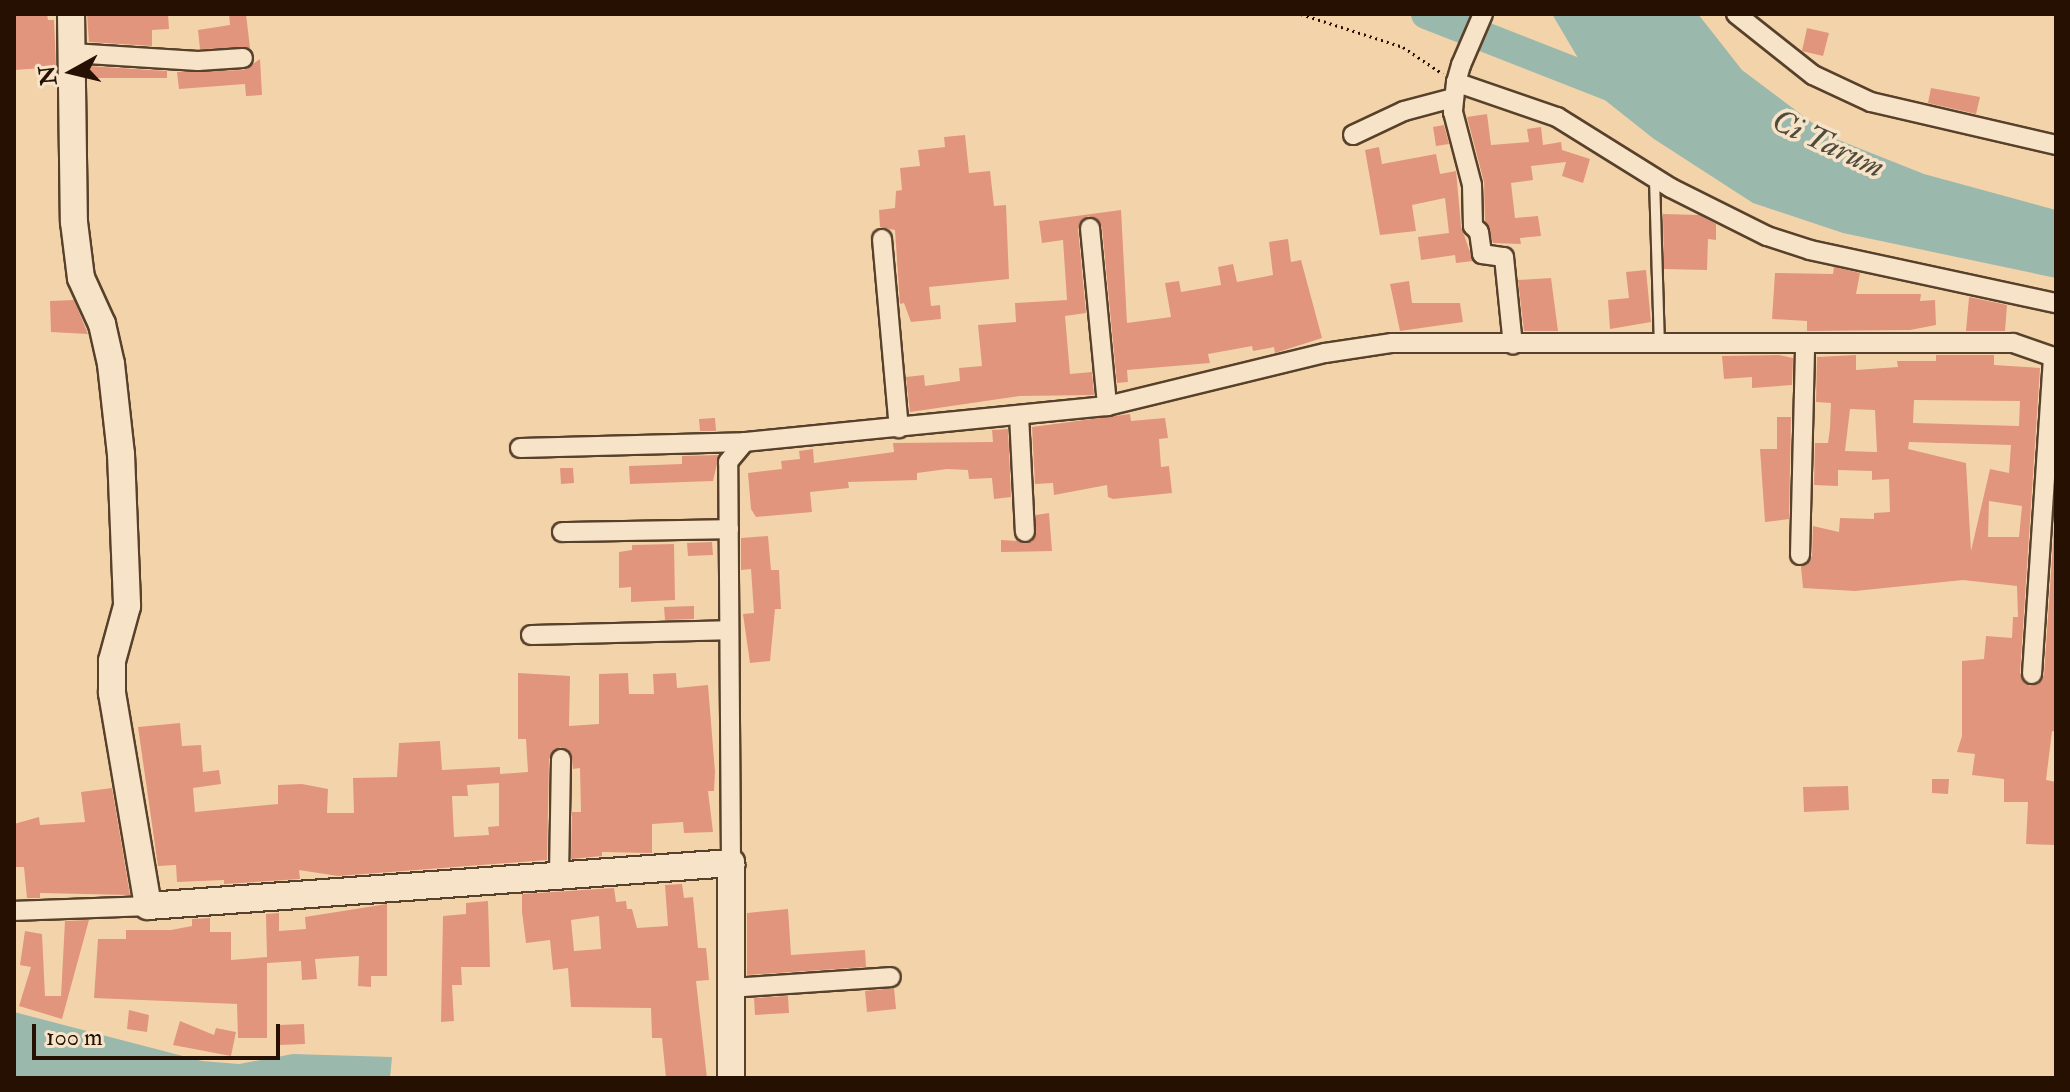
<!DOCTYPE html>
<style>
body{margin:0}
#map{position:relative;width:2070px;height:1092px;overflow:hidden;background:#f3d4aa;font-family:"IM FELL Double Pica",serif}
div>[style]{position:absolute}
.water>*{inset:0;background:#9bb8ac}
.river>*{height:30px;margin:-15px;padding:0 15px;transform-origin:15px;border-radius:15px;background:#9bb8ac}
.building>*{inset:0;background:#e1957d}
.path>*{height:3px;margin-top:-1.5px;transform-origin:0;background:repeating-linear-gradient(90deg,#251001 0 2px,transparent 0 6px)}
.roads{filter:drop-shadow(2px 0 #58412b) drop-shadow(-2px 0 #58412b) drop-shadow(0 2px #58412b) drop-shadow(0 -2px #58412b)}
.lane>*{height:9px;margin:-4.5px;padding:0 4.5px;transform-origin:4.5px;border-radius:4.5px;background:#f7e3c8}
.street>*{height:18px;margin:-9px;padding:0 9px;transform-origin:9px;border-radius:9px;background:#f7e3c8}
.secondary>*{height:26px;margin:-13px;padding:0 13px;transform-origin:13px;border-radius:13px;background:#f7e3c8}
span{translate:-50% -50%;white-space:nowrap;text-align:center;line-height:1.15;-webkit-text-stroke:7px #f7e3c8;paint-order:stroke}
.water-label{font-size:32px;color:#4e4b3d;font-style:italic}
.frame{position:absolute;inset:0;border:16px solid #251001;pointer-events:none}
.north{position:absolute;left:32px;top:32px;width:80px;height:80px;-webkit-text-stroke:6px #f7e3c8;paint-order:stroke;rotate:262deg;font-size:22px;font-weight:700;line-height:32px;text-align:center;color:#251001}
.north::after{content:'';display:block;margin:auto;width:28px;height:36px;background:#251001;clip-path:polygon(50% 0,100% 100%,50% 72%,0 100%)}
.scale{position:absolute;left:32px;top:1024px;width:248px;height:36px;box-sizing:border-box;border:4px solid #251001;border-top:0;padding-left:10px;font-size:24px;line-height:28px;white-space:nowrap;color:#251001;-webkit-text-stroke:6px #f7e3c8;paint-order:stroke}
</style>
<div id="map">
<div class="water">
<div style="clip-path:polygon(1552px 14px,1698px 14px,1742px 70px,1831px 137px,1924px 174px,2056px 210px,2056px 278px,1843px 233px,1753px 203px,1654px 139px,1601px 97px)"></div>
<div style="clip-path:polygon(14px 1012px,202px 1061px,239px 1064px,293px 1054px,392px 1057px,390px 1078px,14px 1078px)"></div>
</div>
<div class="river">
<div style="left:1426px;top:14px;width:214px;rotate:21.4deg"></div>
</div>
<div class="building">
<div style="clip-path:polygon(14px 14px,47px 14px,48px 20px,54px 20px,56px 67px,14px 70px)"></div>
<div style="clip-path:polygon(87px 14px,168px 14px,169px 29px,152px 30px,152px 46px,89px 42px)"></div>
<div style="clip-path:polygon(229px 14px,246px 14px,250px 48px,200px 49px,198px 30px,230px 25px)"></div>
<div style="clip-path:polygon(1807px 28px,1829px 33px,1823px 56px,1802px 51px)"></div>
<div style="clip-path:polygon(260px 59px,262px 95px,246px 96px,245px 84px,179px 89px,177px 72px,244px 70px)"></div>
<div style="clip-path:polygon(88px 66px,167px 71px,167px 78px,88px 78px)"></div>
<div style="clip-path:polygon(1931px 88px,1980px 97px,1976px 114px,1928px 103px)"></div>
<div style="clip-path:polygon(1487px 114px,1491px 145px,1529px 142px,1527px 129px,1541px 127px,1543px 145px,1561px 142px,1562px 150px,1590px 159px,1583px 183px,1562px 176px,1566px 162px,1531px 166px,1533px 180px,1511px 183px,1515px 218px,1538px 216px,1541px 236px,1520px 238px,1521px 244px,1493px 243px,1485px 221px,1484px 182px,1467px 117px)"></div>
<div style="clip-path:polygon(1444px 125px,1449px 144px,1436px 146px,1433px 127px)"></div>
<div style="clip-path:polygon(965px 135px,969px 173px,990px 171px,994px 206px,1006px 205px,1009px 279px,929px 287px,931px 306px,940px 305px,941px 319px,911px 322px,904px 303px,900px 304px,895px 230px,880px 227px,879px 210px,895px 208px,896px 191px,902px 190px,900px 168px,920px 166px,918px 150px,945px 147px,944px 137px)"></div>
<div style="clip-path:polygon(1379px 147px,1382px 164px,1436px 154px,1440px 174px,1456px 171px,1461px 226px,1473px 261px,1456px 263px,1455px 255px,1421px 260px,1418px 237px,1449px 233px,1445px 198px,1412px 205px,1416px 231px,1380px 235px,1365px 150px)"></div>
<div style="clip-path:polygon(1121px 210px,1127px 323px,1171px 317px,1165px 283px,1179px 281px,1181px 292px,1221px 285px,1218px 267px,1233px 264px,1237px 282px,1273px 275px,1269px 242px,1288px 239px,1291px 262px,1301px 260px,1322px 338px,1275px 353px,1274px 347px,1253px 351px,1252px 346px,1208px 354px,1210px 363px,1127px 370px,1128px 382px,1117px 383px,1102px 227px,1088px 216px,1078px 229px,1086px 313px,1065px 316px,1070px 374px,1092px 372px,1094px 395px,1020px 396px,910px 412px,906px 377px,924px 375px,925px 386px,960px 381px,959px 368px,982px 366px,978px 325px,1016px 322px,1015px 303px,1067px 300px,1063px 240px,1042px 243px,1039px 221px)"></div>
<div style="clip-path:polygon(1663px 214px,1699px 215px,1716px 224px,1716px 240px,1708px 239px,1707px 270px,1664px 269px)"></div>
<div style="clip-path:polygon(1834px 267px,1860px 273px,1856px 294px,1921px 294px,1920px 301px,1935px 300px,1936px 325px,1910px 330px,1807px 331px,1807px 321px,1772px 319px,1775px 273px,1833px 274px)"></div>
<div style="clip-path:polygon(1646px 270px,1651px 322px,1610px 329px,1608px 300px,1629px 298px,1626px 272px)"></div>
<div style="clip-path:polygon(1551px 278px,1558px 331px,1524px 331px,1518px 280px)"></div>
<div style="clip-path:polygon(1409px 281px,1412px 303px,1460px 303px,1463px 322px,1400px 331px,1390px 284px)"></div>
<div style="clip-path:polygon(1969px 297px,2007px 305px,2005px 331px,1966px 331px)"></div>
<div style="clip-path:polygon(74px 300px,88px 334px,51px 332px,50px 301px)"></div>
<div style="clip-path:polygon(1779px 355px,1793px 358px,1792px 385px,1752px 388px,1752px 377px,1724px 379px,1722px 356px)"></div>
<div style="clip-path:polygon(evenodd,1856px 355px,1856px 370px,1898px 367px,1897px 361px,1936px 361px,1936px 355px,1994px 355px,1994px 365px,2040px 368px,2020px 673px,2030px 686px,2044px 675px,2056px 500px,2056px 732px,2052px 731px,2046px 780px,2056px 782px,2055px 845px,2026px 844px,2028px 802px,2004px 802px,2004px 779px,1972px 775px,1975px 754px,1957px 752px,1962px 736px,1962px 661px,1984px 659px,1986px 636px,2012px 638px,2013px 617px,2018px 617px,2017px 586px,1963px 580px,1855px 591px,1803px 588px,1801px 567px,1812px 556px,1813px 526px,1839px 532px,1840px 518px,1874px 519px,1874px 513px,1890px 512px,1889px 479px,1872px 480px,1872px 471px,1838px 470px,1838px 486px,1814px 485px,1815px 443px,1828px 443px,1830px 428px,1831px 403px,1816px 402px,1817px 357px,1856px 355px,1914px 400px,2020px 401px,2019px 426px,1913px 423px,1914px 400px,1856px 355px,1850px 409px,1875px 410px,1877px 452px,1845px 451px,1850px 409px,1856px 355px,1909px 442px,2011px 445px,2009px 473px,1990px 469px,1971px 551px,1966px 463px,1908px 449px,1909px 442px,1856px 355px,1989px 501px,2022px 506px,2019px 537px,1988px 537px,1989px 501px)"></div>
<div style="clip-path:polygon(1130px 414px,1131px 421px,1165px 418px,1168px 438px,1159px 439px,1161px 467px,1169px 466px,1172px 493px,1113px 499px,1108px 497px,1107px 485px,1054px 495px,1053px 483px,1035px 484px,1032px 427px)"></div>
<div style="clip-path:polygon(1777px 417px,1791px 417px,1789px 519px,1765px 522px,1760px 449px,1777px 449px)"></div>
<div style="clip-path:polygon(715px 418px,716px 431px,700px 431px,699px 419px)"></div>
<div style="clip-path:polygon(1008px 429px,1011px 497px,994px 499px,992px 478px,969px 479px,968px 470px,947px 469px,917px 473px,917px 480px,848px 482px,849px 488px,810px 492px,812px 512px,756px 517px,751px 509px,748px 473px,782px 469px,781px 461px,800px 459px,799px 451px,813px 449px,814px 463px,894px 452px,893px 443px,993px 442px,992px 430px)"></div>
<div style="clip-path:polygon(719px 455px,713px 481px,630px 484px,629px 466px,682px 464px,682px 456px)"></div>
<div style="clip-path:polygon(560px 468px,573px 468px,574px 483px,561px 484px)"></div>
<div style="clip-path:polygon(1049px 513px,1052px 551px,1001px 552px,1001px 540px,1032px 542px,1036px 515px)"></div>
<div style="clip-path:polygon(768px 536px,771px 570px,779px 570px,781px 609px,775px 609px,770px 661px,750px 663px,743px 614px,754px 613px,751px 569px,741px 570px,741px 538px)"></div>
<div style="clip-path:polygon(712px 542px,713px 555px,688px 556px,687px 543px)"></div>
<div style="clip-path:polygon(674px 544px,675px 600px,631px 602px,631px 587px,619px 588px,619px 552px,632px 550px,632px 545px)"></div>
<div style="clip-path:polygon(694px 606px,694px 619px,665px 620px,664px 607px)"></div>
<div style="clip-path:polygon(evenodd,518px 673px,570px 676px,569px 726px,599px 724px,599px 674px,628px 673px,629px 694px,654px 694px,653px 674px,676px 673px,677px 688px,708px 685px,715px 772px,714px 791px,708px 791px,713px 832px,684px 833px,683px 822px,652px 824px,652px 853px,602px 852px,602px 856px,571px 859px,572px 812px,581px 812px,580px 768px,573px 769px,571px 753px,560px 747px,549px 759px,547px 860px,338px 876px,299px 870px,300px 879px,224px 884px,224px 880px,177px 882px,176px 865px,158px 866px,138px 727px,180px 723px,182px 746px,201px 745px,203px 772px,219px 770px,221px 784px,193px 788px,195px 812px,278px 804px,278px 785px,302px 784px,328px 789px,327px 813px,354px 813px,353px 778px,397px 777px,399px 743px,440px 741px,442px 770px,500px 767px,500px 774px,528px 772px,526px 739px,518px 739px,518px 673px,499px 783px,499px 826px,488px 827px,489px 835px,454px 837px,452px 796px,468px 796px,467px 785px,499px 783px)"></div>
<div style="clip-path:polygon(1932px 779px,1949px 779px,1948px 794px,1932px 793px)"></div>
<div style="clip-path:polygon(1848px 786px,1849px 810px,1804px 812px,1803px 787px)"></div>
<div style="clip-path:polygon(112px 788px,130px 895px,40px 893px,40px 898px,27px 898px,24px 867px,14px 867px,14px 824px,39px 817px,40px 825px,85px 822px,81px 792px)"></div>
<div style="clip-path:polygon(evenodd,682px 884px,684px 898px,693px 897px,698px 948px,706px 948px,707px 957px,709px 980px,696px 981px,707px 1078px,666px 1078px,662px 1038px,652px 1038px,651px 1008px,571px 1007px,568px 968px,553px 970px,550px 940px,526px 943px,522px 912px,522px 894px,614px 888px,616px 902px,626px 901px,627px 909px,632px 909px,637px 928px,668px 926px,665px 885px,682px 884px,599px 916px,601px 949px,574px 951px,571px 920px,599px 916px)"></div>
<div style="clip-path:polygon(488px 901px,490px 967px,461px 967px,462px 985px,452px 985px,454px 1021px,441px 1022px,443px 916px,466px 914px,466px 903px)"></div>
<div style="clip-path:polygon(387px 904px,387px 976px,371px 976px,371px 987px,358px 986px,359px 956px,315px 959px,317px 979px,302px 980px,301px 961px,267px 963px,267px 1038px,238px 1038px,237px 1004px,94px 998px,98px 939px,126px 939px,126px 930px,171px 930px,192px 926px,192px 919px,210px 918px,210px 932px,231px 932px,231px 960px,267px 957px,266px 914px,279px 913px,279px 931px,306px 929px,305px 917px)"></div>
<div style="clip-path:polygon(788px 909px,791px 955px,865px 950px,866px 967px,747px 975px,747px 913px)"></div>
<div style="clip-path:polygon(89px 920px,62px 1019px,19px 1006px,31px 967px,20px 965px,25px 931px,42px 934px,45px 996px,61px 996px,65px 921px)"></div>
<div style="clip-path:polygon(894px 988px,896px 1009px,867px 1012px,865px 991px)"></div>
<div style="clip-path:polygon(788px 996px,789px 1013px,755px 1015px,754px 998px)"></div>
<div style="clip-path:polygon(129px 1010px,149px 1015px,147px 1032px,127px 1029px)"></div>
<div style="clip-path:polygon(180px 1021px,214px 1035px,216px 1028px,236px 1032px,231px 1056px,173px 1045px)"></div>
<div style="clip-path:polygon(304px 1024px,305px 1044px,278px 1045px,278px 1025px)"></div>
</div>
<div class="path">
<div style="left:1301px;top:14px;width:107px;rotate:17.9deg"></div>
<div style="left:1403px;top:47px;width:48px;rotate:34deg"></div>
</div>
<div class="roads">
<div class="lane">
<div style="left:1654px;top:178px;width:164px;rotate:88.3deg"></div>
</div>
<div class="street">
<div style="left:1483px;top:14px;width:56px;rotate:113.3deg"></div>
<div style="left:1461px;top:65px;width:18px;rotate:106deg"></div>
<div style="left:1456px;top:82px;width:5px;rotate:22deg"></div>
<div style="left:1461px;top:84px;width:102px;rotate:19deg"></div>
<div style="left:1557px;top:117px;width:134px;rotate:31.9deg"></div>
<div style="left:1671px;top:188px;width:107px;rotate:26.6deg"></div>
<div style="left:1767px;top:236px;width:45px;rotate:18deg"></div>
<div style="left:1810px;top:250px;width:252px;rotate:12.2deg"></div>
<div style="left:1736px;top:14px;width:98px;rotate:38.4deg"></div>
<div style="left:1813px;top:75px;width:64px;rotate:25deg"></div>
<div style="left:1871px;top:102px;width:190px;rotate:13.1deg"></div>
<div style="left:72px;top:53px;width:126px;rotate:3.6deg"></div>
<div style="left:198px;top:61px;width:45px;rotate:-3.8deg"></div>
<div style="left:1456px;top:82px;width:30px;rotate:96deg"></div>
<div style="left:1453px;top:112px;width:75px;rotate:75.4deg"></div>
<div style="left:1472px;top:185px;width:41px;rotate:88.6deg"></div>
<div style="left:1473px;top:226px;width:8px;rotate:45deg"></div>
<div style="left:1479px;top:232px;width:22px;rotate:82deg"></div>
<div style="left:1482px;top:254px;width:22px;rotate:8deg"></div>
<div style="left:1504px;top:257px;width:88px;rotate:84.2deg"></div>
<div style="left:1353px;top:135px;width:56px;rotate:-25.2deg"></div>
<div style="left:1404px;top:111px;width:51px;rotate:-14.9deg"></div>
<div style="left:1090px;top:228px;width:179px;rotate:84.5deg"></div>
<div style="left:882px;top:239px;width:190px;rotate:84.9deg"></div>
<div style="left:1019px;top:415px;width:117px;rotate:87.1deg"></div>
<div style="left:520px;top:448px;width:225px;rotate:-1.5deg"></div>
<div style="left:562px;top:532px;width:167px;rotate:-1deg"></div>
<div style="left:1800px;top:555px;width:210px;rotate:-88.6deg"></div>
<div style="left:531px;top:635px;width:198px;rotate:-1.4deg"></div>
<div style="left:2032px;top:674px;width:318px;rotate:-86.2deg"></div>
<div style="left:731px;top:863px;width:401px;rotate:-90.4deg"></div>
<div style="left:728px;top:462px;width:26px;rotate:-50deg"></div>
<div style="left:745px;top:442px;width:364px;rotate:-5.7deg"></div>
<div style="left:1107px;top:406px;width:224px;rotate:-13.7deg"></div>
<div style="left:1325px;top:353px;width:68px;rotate:-8.5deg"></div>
<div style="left:1392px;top:343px;width:621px"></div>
<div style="left:2013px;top:343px;width:46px;rotate:19.2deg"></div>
<div style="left:559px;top:875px;width:116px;rotate:-89deg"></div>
<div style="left:14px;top:911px;width:134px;rotate:-2.1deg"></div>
<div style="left:730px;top:988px;width:161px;rotate:-3.9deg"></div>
</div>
<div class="secondary">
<div style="left:71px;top:14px;width:208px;rotate:89.2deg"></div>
<div style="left:74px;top:222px;width:56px;rotate:82.9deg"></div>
<div style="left:81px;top:278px;width:51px;rotate:65.5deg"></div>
<div style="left:102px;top:324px;width:41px;rotate:77.3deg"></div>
<div style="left:111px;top:364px;width:91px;rotate:83.7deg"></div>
<div style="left:121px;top:454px;width:152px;rotate:87.7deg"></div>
<div style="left:127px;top:606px;width:57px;rotate:105.3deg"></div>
<div style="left:112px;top:661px;width:32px;rotate:90deg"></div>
<div style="left:112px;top:693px;width:216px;rotate:80.4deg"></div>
<div style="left:148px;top:906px;width:585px;rotate:-4.22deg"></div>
<div style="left:731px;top:863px;width:215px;rotate:90deg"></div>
</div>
</div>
<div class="water-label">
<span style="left:1828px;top:144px;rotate:25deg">Ci Tarum</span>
</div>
<div class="frame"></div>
<div class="north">N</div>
<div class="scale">100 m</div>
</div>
